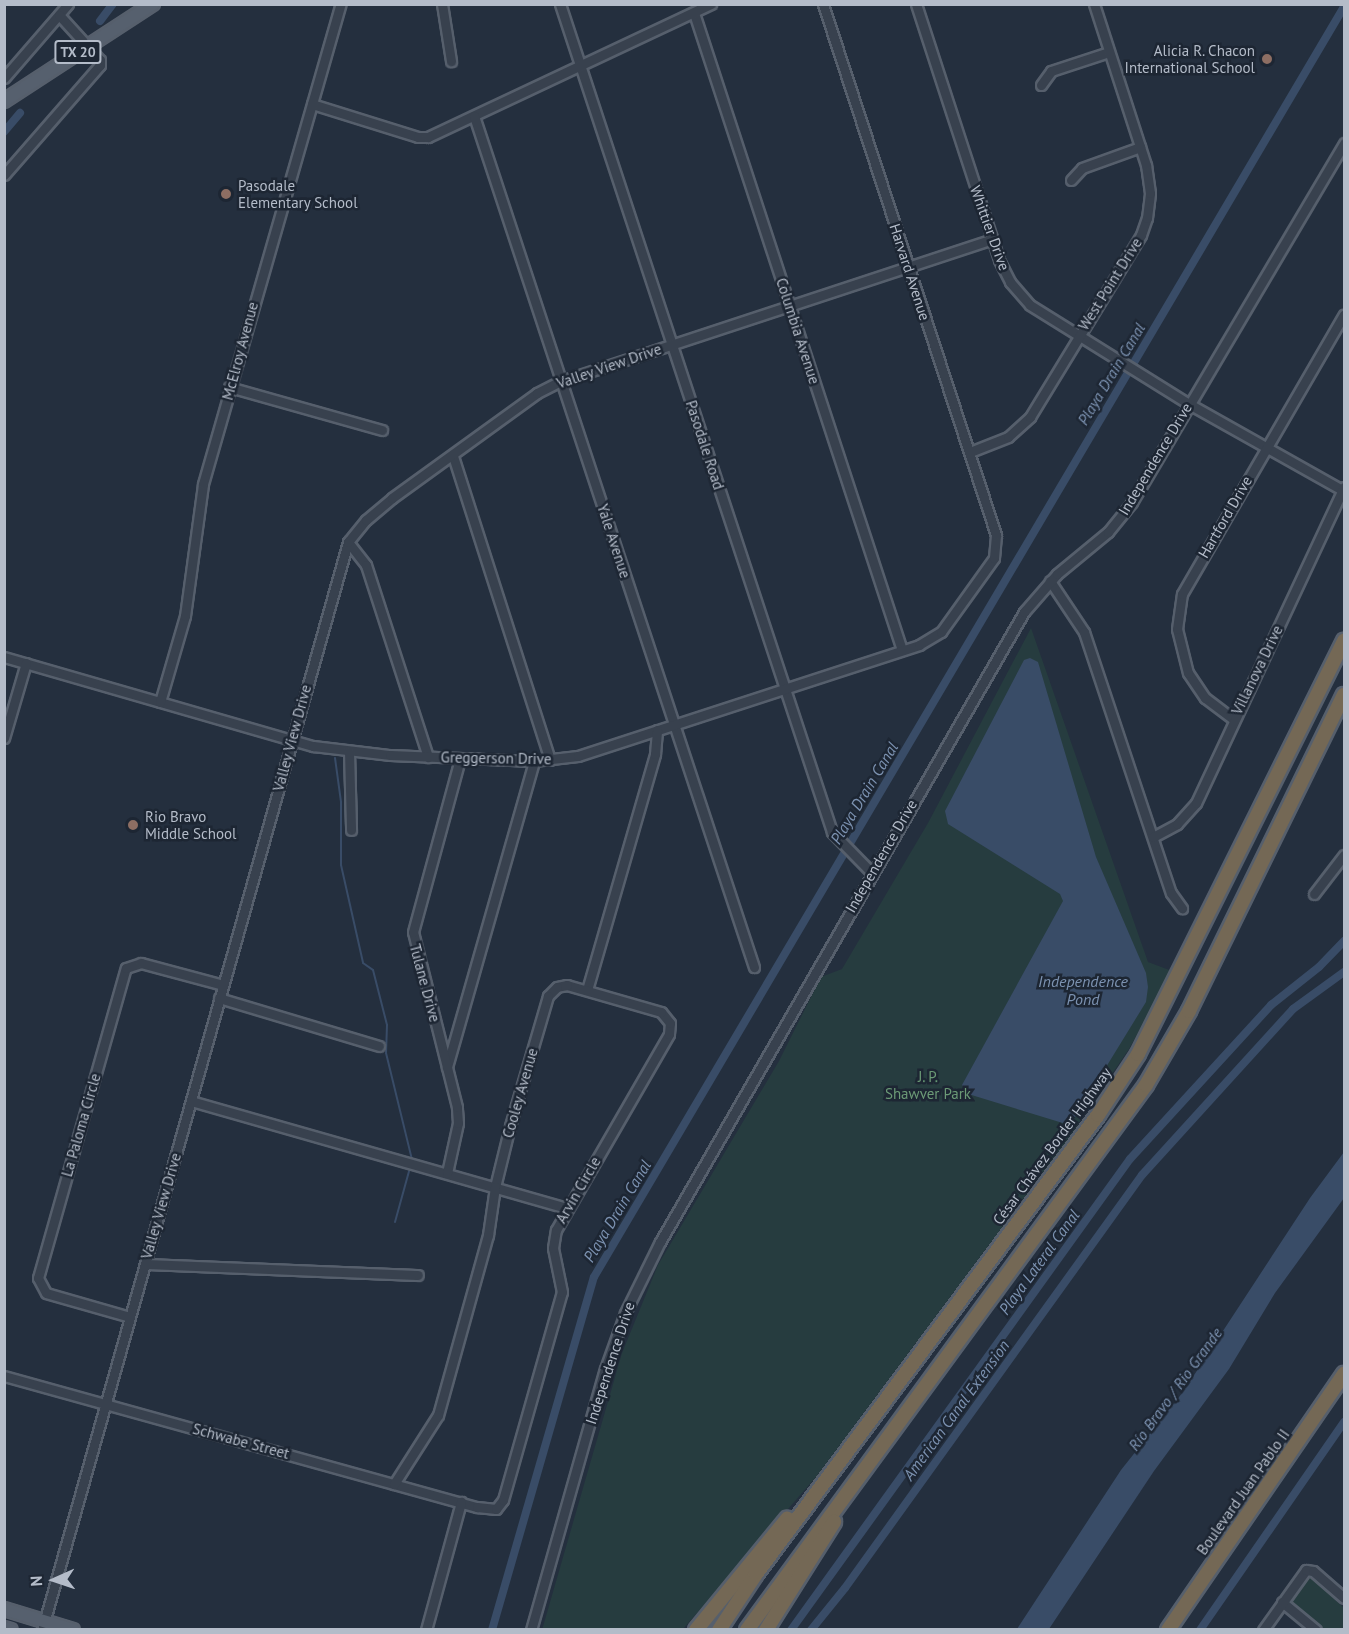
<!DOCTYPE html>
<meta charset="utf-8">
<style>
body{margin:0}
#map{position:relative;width:1349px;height:1634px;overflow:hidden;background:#242f3e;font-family:"PT Sans",sans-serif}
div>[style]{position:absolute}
.green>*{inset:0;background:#263c3f}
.water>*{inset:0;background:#394c67}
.stream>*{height:2px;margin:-1px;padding:0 1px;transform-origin:1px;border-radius:1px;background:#394c67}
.canal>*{height:8px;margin:-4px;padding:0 4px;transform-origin:4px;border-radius:4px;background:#394c67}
.roads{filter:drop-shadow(2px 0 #565f6c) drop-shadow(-2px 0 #565f6c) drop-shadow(0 2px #565f6c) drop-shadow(0 -2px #565f6c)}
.minor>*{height:9px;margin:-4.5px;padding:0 4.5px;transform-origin:4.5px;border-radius:4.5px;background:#38414e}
.major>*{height:12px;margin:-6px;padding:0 6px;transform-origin:6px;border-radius:6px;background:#56606e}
.highway>*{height:14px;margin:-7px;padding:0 7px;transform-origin:7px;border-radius:7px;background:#746855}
.dots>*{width:16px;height:16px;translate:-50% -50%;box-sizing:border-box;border:3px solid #1d2633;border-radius:50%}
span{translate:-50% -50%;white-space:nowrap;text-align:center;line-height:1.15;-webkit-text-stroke:5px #1d2633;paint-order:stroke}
.shield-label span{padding:2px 4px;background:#1d2633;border:2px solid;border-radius:4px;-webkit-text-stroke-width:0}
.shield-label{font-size:14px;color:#b4bcc9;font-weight:700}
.poi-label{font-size:15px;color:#b4bcc9}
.right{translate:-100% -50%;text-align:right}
.left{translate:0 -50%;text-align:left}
.street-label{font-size:15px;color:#b4bcc9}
.park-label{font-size:15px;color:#6b9a76}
.water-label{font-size:16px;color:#7c92b1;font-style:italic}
.frame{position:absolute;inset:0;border:6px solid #b4bcc9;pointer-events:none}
.north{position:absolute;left:24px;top:1550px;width:60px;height:60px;-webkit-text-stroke:4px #1d2633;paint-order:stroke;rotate:267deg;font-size:16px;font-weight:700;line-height:24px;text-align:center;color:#b4bcc9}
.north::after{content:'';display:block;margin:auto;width:21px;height:27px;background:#b4bcc9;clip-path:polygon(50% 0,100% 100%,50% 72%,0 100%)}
</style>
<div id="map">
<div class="green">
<div style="clip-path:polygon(1031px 628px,1148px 962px,1172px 971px,1129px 1049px,1065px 1143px,816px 1477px,683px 1629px,542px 1630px,622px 1353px,658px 1265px,779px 1061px,821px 977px,842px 969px,928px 823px)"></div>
<div style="clip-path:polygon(1309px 1575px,1344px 1608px,1344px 1629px,1324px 1629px,1288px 1601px)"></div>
</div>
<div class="water">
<div style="clip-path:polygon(1030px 658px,1038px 662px,1096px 857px,1146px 973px,1148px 987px,1146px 1002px,1076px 1116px,1066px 1124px,965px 1093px,962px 1085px,1063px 901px,1060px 894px,948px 824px,945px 811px,1024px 660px)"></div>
<div style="clip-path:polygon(1344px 1152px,1344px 1198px,1275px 1293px,1229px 1369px,1154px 1471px,1049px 1629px,1017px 1629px,1121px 1470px,1183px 1392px,1310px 1198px)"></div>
</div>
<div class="stream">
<div style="left:335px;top:758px;width:44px;rotate:82.2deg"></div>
<div style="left:341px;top:802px;width:63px;rotate:90deg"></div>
<div style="left:341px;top:865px;width:100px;rotate:77.3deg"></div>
<div style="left:363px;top:963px;width:12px;rotate:35deg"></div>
<div style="left:373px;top:970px;width:57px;rotate:75.7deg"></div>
<div style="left:387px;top:1025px;width:28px;rotate:92deg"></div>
<div style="left:386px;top:1053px;width:110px;rotate:76.3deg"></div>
<div style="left:395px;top:1222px;width:53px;rotate:-74.6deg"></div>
</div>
<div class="canal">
<div style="left:100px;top:21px;width:21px;rotate:-53deg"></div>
<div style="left:4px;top:132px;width:25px;rotate:-50deg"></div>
<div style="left:492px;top:1630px;width:367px;rotate:-73.9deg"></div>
<div style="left:594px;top:1277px;width:1475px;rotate:-59.44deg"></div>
<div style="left:791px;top:1630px;width:580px;rotate:-54.26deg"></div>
<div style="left:1130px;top:1159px;width:209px;rotate:-47.5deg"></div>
<div style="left:1271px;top:1005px;width:61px;rotate:-38.4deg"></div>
<div style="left:1319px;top:967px;width:36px;rotate:-46deg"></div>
<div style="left:811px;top:1630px;width:54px;rotate:-51deg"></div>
<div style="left:845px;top:1588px;width:509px;rotate:-54.28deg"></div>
<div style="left:1142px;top:1175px;width:224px;rotate:-47.7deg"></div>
<div style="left:1293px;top:1009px;width:63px;rotate:-36deg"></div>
<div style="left:1200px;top:1630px;width:253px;rotate:-55.3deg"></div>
</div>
<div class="roads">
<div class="minor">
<div style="left:442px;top:4px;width:58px;rotate:81deg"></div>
<div style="left:560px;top:4px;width:872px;rotate:71.81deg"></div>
<div style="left:832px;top:832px;width:56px;rotate:45.7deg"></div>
<div style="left:916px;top:4px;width:269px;rotate:72deg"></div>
<div style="left:999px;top:260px;width:25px;rotate:63deg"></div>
<div style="left:1010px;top:282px;width:30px;rotate:49deg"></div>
<div style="left:1030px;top:305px;width:187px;rotate:31.9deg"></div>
<div style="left:1189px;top:404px;width:176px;rotate:29.3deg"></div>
<div style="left:694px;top:13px;width:670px;rotate:71.92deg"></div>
<div style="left:4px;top:78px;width:98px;rotate:-49.1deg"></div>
<div style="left:1041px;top:85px;width:17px;rotate:-54deg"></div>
<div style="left:1051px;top:71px;width:61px;rotate:-18.1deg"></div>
<div style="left:312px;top:104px;width:111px;rotate:17.3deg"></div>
<div style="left:418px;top:137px;width:10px"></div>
<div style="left:428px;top:137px;width:313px;rotate:-25.2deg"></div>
<div style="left:474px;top:116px;width:896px;rotate:71.79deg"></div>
<div style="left:4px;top:175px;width:146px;rotate:-48.9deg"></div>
<div style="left:100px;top:65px;width:5px;rotate:-90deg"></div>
<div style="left:100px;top:60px;width:61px;rotate:-132.3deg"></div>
<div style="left:1071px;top:180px;width:16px;rotate:-47deg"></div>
<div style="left:1082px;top:168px;width:62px;rotate:-19.9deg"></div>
<div style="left:229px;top:387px;width:159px;rotate:15.7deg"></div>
<div style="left:970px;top:452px;width:41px;rotate:-21.5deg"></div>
<div style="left:1008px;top:437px;width:30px;rotate:-42deg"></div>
<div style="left:1030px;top:417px;width:213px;rotate:-58.6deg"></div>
<div style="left:1141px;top:235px;width:18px;rotate:-71deg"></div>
<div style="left:1147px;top:218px;width:25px;rotate:-83deg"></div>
<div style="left:1150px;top:193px;width:28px;rotate:-98deg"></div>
<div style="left:1146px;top:165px;width:169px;rotate:-107.9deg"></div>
<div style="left:453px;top:456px;width:319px;rotate:72.3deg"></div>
<div style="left:348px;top:542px;width:29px;rotate:52deg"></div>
<div style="left:366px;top:565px;width:202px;rotate:72.1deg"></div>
<div style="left:1050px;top:581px;width:61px;rotate:56.3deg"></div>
<div style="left:1084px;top:632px;width:275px;rotate:71.6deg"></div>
<div style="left:1171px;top:893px;width:19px;rotate:54deg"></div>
<div style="left:4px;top:657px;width:322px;rotate:16.1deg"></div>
<div style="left:313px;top:746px;width:78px;rotate:6.7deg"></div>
<div style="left:390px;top:755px;width:144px;rotate:2.4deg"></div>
<div style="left:534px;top:761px;width:44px;rotate:-6.5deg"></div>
<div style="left:578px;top:756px;width:359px;rotate:-18deg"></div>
<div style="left:919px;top:645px;width:26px;rotate:-31deg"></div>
<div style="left:941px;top:632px;width:91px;rotate:-54.4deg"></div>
<div style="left:994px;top:558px;width:23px;rotate:-85deg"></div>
<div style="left:996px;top:535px;width:558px;rotate:-108.05deg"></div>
<div style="left:160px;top:702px;width:90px;rotate:-73.8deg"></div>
<div style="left:185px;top:616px;width:133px;rotate:-82.2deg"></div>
<div style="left:203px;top:484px;width:499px;rotate:-74deg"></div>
<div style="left:1233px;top:719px;width:35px;rotate:-143deg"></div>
<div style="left:1205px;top:698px;width:30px;rotate:-124deg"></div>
<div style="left:1188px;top:673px;width:45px;rotate:-104deg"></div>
<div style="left:1177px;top:629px;width:35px;rotate:-82deg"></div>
<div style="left:1182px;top:594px;width:323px;rotate:-59.9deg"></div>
<div style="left:4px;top:738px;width:78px;rotate:-73.7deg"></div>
<div style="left:349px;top:751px;width:79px;rotate:88.5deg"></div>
<div style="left:1153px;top:837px;width:27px;rotate:-28deg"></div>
<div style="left:1177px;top:824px;width:28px;rotate:-48deg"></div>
<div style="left:1196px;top:803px;width:349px;rotate:-64.9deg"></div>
<div style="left:1314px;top:894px;width:49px;rotate:-52.4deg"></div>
<div style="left:587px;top:990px;width:246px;rotate:-73.9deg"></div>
<div style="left:655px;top:754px;width:24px;rotate:-85deg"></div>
<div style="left:219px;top:998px;width:167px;rotate:16.7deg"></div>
<div style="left:447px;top:1067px;width:318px;rotate:-74.1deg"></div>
<div style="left:191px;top:1101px;width:390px;rotate:15.9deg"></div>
<div style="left:447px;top:1173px;width:51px;rotate:-77.6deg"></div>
<div style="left:458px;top:1123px;width:16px;rotate:-94deg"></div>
<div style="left:457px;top:1107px;width:180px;rotate:-104.1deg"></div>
<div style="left:413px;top:932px;width:179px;rotate:-74.8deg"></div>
<div style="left:145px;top:1264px;width:273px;rotate:2.3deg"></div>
<div style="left:130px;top:1317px;width:87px;rotate:-164.1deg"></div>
<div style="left:46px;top:1293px;width:17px;rotate:-118deg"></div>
<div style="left:38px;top:1278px;width:322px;rotate:-74.2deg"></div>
<div style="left:126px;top:968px;width:16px;rotate:-18deg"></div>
<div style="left:141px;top:963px;width:85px;rotate:15deg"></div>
<div style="left:4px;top:1376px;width:491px;rotate:15.5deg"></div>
<div style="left:477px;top:1507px;width:19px;rotate:6deg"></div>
<div style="left:496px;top:1509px;width:11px;rotate:-52deg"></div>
<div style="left:503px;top:1500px;width:216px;rotate:-74.2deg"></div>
<div style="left:562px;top:1292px;width:45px;rotate:-101.6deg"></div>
<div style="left:553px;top:1248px;width:18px;rotate:-81deg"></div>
<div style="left:556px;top:1230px;width:226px;rotate:-60deg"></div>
<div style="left:669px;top:1034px;width:11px;rotate:-85deg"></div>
<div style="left:670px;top:1023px;width:14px;rotate:-129deg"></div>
<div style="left:661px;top:1012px;width:98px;rotate:-164deg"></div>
<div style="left:567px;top:985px;width:10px;rotate:169deg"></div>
<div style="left:557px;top:987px;width:13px;rotate:135deg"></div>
<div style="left:548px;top:996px;width:135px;rotate:106.3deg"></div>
<div style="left:510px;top:1126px;width:63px;rotate:103.8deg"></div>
<div style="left:495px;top:1187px;width:49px;rotate:98.3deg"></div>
<div style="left:488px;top:1235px;width:187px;rotate:105.5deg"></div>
<div style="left:438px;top:1415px;width:82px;rotate:122.5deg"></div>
<div style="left:1282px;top:1602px;width:44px;rotate:39.5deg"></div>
<div style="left:42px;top:1630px;width:1130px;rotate:-74.29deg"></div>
<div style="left:348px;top:542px;width:28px;rotate:-51deg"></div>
<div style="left:366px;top:520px;width:34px;rotate:-40deg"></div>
<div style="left:392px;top:498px;width:179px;rotate:-35.9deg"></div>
<div style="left:537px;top:393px;width:27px;rotate:-27deg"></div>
<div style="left:561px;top:381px;width:454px;rotate:-18.2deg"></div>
<div style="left:426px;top:1630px;width:133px;rotate:-74.7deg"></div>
<div style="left:531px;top:1630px;width:271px;rotate:-74.2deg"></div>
<div style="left:605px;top:1369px;width:59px;rotate:-70.3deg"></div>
<div style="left:625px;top:1313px;width:79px;rotate:-63.8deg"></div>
<div style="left:660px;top:1242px;width:728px;rotate:-59.98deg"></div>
<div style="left:1024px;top:612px;width:50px;rotate:-49deg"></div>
<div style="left:1057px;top:574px;width:66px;rotate:-39.5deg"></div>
<div style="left:1108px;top:532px;width:38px;rotate:-51deg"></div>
<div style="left:1132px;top:502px;width:417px;rotate:-59.4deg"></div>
<div style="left:1263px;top:1630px;width:74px;rotate:-54.4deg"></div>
<div style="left:1306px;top:1570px;width:7px;rotate:8deg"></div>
<div style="left:1313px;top:1571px;width:41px;rotate:41.1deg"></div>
</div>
<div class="major">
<div style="left:4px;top:101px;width:178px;rotate:-33.1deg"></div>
<div style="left:4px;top:1609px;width:72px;rotate:16.9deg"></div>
<div style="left:4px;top:1628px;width:7px;rotate:16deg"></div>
</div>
<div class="highway">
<div style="left:696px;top:1630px;width:144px;rotate:-50.7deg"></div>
<div style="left:719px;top:1630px;width:67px;rotate:-56.5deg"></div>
<div style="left:756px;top:1574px;width:572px;rotate:-53.31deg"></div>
<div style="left:1098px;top:1115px;width:73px;rotate:-56.7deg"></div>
<div style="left:1138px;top:1054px;width:462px;rotate:-63.5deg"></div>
<div style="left:747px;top:1630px;width:675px;rotate:-53.79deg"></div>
<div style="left:1146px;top:1085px;width:86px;rotate:-59.8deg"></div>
<div style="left:1189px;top:1011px;width:352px;rotate:-63.9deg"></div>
<div style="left:766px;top:1630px;width:128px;rotate:-57.8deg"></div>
<div style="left:1168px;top:1630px;width:311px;rotate:-55.5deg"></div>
</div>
</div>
<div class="dots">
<div style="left:1267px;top:59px;background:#8d6e63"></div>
<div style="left:226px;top:194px;background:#8d6e63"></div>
<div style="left:133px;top:825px;background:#8d6e63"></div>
</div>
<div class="shield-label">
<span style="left:78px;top:52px">TX 20</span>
</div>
<div class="poi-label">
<span class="right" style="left:1255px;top:59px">Alicia R. Chacon<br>International School</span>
<span class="left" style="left:238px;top:194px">Pasodale<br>Elementary School</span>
<span class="left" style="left:145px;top:825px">Rio Bravo<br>Middle School</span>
</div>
<div class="street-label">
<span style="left:990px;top:228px;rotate:70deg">Whittier Drive</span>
<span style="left:910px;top:272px;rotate:72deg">Harvard Avenue</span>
<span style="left:1110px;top:284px;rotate:-58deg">West Point Drive</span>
<span style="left:798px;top:331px;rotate:72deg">Columbia Avenue</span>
<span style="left:240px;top:351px;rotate:-75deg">McElroy Avenue</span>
<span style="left:609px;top:366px;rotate:-19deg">Valley View Drive</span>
<span style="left:705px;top:445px;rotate:72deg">Pasodale Road</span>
<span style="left:1155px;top:459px;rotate:-59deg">Independence Drive</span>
<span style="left:1225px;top:517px;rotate:-60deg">Hartford Drive</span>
<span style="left:614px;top:541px;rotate:72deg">Yale Avenue</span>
<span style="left:1257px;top:670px;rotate:-64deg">Villanova Drive</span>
<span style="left:292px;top:738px;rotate:-75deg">Valley View Drive</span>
<span style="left:496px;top:758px;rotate:1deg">Greggerson Drive</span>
<span style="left:881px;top:856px;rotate:-60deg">Independence Drive</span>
<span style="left:425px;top:983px;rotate:75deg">Tulane Drive</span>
<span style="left:520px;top:1093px;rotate:-74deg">Cooley Avenue</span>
<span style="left:81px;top:1125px;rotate:-74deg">La Paloma Circle</span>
<span style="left:1052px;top:1146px;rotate:-54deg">César Chávez Border Highway</span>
<span style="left:578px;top:1190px;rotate:-60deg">Arvin Circle</span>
<span style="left:161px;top:1206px;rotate:-74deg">Valley View Drive</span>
<span style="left:610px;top:1363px;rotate:-72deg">Independence Drive</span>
<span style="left:241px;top:1441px;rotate:15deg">Schwabe Street</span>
<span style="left:1243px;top:1492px;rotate:-55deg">Boulevard Juan Pablo II</span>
</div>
<div class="park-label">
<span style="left:928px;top:1085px">J. P.<br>Shawver Park</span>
</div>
<div class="water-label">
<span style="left:1111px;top:374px;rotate:-59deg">Playa Drain Canal</span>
<span style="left:864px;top:793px;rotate:-59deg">Playa Drain Canal</span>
<span style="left:1083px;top:990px">Independence<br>Pond</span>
<span style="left:617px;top:1211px;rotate:-59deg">Playa Drain Canal</span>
<span style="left:1039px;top:1262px;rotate:-54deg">Playa Lateral Canal</span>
<span style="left:1175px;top:1389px;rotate:-54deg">Río Bravo / Rio Grande</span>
<span style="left:956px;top:1410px;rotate:-54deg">American Canal Extension</span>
</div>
<div class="frame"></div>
<div class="north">N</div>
</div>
